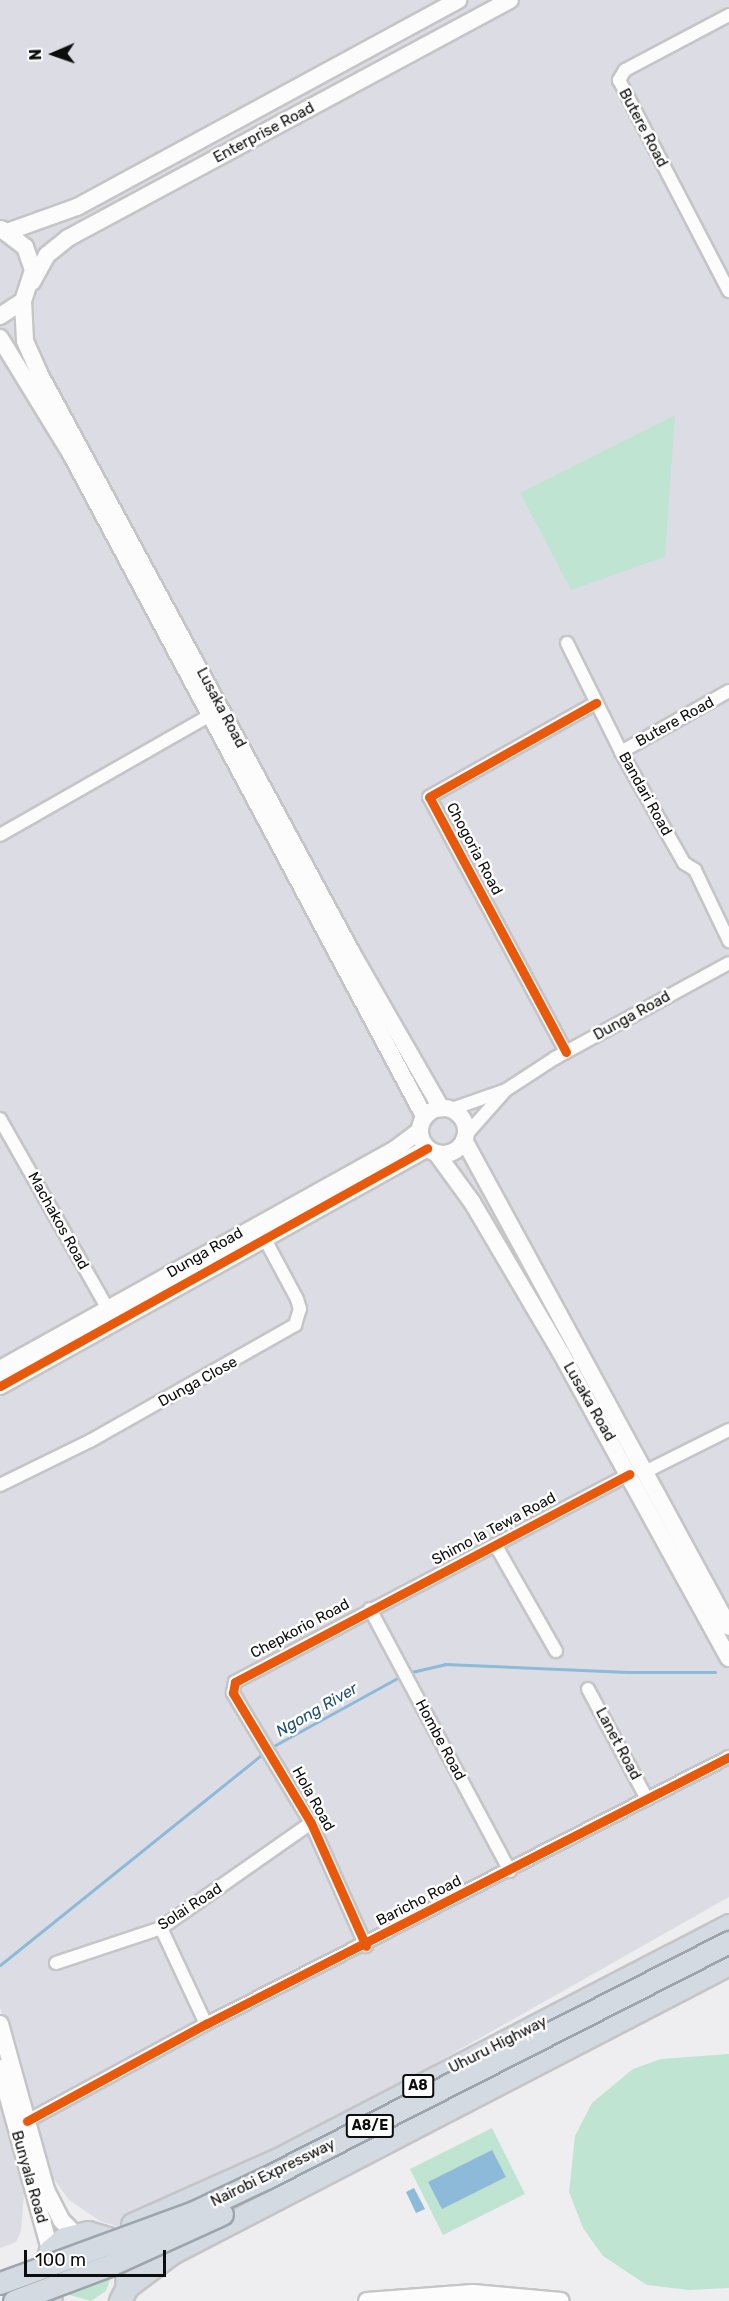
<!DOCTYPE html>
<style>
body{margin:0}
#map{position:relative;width:729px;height:2301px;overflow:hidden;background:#eeeef0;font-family:Rubik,sans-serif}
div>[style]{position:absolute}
.built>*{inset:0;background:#dcdde4}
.green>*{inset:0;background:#bfe4d2}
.water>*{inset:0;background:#8dbad8}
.stream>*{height:3px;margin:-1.5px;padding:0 1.5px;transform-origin:1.5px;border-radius:1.5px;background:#8dbad8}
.roads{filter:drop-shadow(2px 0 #c5c5c7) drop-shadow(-2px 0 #c5c5c7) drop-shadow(0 2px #c5c5c7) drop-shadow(0 -2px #c5c5c7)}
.street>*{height:12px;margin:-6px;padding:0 6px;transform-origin:6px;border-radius:6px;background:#fcfcfd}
.secondary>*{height:16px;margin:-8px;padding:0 8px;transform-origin:8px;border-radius:8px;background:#fcfcfd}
.secondary>.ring{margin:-8px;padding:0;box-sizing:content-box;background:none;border:16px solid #fcfcfd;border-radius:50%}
.highway>*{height:21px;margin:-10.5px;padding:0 10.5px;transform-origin:10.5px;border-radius:10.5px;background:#d3dae1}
.bridges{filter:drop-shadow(2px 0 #9da5ac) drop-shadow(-2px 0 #9da5ac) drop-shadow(0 2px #9da5ac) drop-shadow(0 -2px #9da5ac)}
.highway-bridge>*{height:21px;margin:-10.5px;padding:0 10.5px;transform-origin:10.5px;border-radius:10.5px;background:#d3dae1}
.cycleway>*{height:9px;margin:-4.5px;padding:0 4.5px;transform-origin:4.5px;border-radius:4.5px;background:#e8590c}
span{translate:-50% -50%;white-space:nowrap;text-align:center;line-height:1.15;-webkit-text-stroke:5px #fff;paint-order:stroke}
.shield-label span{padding:2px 4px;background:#fff;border:2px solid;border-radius:4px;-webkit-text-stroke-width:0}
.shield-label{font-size:14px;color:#0d0d0e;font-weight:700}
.street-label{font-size:15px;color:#0d0d0e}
.water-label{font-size:16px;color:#20516f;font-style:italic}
.north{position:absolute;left:24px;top:24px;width:60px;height:60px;-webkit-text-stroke:4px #fff;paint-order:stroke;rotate:268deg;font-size:16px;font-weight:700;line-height:24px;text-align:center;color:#0d0d0e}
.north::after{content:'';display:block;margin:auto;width:21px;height:27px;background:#0d0d0e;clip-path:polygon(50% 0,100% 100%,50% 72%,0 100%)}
.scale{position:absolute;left:24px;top:2250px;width:142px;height:27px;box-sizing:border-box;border:3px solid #0d0d0e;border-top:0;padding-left:8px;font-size:18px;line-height:21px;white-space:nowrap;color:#0d0d0e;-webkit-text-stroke:4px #fff;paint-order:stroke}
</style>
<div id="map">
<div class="built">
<div style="clip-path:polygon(0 0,729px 0,729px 1897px,164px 2217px,124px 2229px,100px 2221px,69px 2200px,53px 2178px,0 2008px)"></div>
<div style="clip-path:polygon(0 2075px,25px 2182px,21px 2231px,16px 2242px,0 2248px)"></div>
</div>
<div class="green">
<div style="clip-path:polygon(675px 415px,665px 557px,571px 590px,520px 493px)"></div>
<div style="clip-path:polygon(729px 2054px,729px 2288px,689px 2290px,647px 2285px,603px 2256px,583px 2228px,569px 2192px,575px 2136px,592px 2103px,633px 2069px,661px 2059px)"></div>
<div style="clip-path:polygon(492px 2128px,525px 2194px,443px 2235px,410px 2169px)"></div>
<div style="clip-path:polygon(82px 2246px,112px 2274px,106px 2291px,91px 2301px,66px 2294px,57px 2279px,57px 2270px)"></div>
</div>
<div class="water">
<div style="clip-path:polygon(492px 2150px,506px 2177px,442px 2209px,428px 2182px)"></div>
<div style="clip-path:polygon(414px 2188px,425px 2209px,416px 2213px,406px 2192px)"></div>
</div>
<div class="stream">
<div style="left:407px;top:1673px;width:39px;rotate:-13deg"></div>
<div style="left:445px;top:1664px;width:183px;rotate:2.5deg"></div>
<div style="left:628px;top:1672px;width:87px"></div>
<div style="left:270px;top:1748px;width:149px;rotate:-28.8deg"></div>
<div style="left:0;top:1965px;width:340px;rotate:-38.8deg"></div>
</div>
<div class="roads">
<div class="street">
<div style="left:729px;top:15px;width:118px;rotate:152.1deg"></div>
<div style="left:625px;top:70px;width:12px;rotate:121deg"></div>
<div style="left:619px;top:80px;width:238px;rotate:62.5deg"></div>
<div style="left:567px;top:643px;width:122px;rotate:63.6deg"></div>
<div style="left:621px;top:752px;width:128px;rotate:60.4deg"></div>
<div style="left:684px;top:863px;width:13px;rotate:32deg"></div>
<div style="left:695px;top:870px;width:79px;rotate:64.4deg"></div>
<div style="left:621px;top:752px;width:124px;rotate:-29.5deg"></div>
<div style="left:0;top:835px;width:242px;rotate:-29.7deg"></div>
<div style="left:566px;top:1052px;width:289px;rotate:-118.2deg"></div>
<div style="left:429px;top:797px;width:192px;rotate:-29.4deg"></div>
<div style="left:452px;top:1109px;width:57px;rotate:-19.4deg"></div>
<div style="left:506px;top:1090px;width:59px;rotate:-33.1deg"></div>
<div style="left:555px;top:1058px;width:198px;rotate:-28.6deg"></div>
<div style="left:0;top:1119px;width:227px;rotate:60.4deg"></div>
<div style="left:466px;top:1135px;width:60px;rotate:-48.4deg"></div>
<div style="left:647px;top:1471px;width:92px;rotate:-26.6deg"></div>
<div style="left:0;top:1485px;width:100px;rotate:-26.1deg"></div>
<div style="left:90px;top:1441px;width:236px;rotate:-29.5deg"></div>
<div style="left:295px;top:1325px;width:17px;rotate:-73deg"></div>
<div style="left:300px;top:1309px;width:10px;rotate:-107deg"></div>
<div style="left:297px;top:1299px;width:76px;rotate:-118.2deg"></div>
<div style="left:496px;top:1546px;width:121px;rotate:60.3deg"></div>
<div style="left:370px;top:1609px;width:297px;rotate:61.9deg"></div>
<div style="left:588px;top:1689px;width:125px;rotate:61.8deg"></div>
<div style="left:161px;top:1928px;width:106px;rotate:64.9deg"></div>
<div style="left:366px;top:1946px;width:135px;rotate:-114.1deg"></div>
<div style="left:311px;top:1823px;width:152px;rotate:-121deg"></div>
<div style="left:233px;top:1693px;width:11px;rotate:-80deg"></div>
<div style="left:235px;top:1682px;width:446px;rotate:-27.8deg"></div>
<div style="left:56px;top:1963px;width:111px;rotate:-18.4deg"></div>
<div style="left:161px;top:1928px;width:183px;rotate:-35deg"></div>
<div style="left:27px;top:2121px;width:204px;rotate:-28.5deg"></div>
<div style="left:206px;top:2024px;width:587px;rotate:-27.05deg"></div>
</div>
<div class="secondary">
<div style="left:7px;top:232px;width:74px;rotate:-19.7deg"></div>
<div style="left:77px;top:207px;width:434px;rotate:-28.5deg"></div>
<div style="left:32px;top:282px;width:31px;rotate:-61deg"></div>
<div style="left:47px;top:255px;width:27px;rotate:-39deg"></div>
<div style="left:68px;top:238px;width:502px;rotate:-28.3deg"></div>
<div style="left:23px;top:301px;width:40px;rotate:87.1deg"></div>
<div style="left:25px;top:341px;width:35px;rotate:66deg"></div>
<div style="left:39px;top:373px;width:661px;rotate:61.65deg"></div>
<div style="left:353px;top:955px;width:177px;rotate:60.1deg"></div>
<div style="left:0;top:316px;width:27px;rotate:-33deg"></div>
<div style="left:23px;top:301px;width:33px;rotate:-72deg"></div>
<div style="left:33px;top:270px;width:24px;rotate:-109deg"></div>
<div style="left:25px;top:247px;width:30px;rotate:-143deg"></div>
<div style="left:0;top:338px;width:136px;rotate:58.5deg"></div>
<div style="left:71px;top:454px;width:750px;rotate:61.93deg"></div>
<div class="ring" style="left:420px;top:1108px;width:30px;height:30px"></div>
<div style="left:464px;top:1140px;width:554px;rotate:61.45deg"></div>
<div style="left:437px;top:1154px;width:59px;rotate:53.9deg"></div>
<div style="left:472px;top:1202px;width:175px;rotate:59.5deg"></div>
<div style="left:561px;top:1353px;width:348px;rotate:61.2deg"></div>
<div style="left:0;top:1369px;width:451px;rotate:-29.1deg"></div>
<div style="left:394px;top:1150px;width:31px;rotate:-37deg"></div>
<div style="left:0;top:1386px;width:489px;rotate:-29.1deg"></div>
<div style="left:0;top:2024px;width:172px;rotate:74.5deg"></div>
<div style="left:46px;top:2190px;width:34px;rotate:63deg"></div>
<div style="left:61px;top:2220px;width:20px;rotate:45deg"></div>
<div style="left:0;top:2068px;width:189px;rotate:74.6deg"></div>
<div style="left:367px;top:2301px;width:106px;rotate:-4.3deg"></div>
<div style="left:473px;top:2293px;width:88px;rotate:5.2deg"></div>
</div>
<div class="highway">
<div style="left:132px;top:2224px;width:160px;rotate:-24deg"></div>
<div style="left:278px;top:2159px;width:508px;rotate:-27.42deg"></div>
<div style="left:127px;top:2287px;width:56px;rotate:-37.1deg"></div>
<div style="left:172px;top:2253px;width:628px;rotate:-27.42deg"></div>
<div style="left:51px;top:2301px;width:24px;rotate:-109deg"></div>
<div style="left:43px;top:2278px;width:29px;rotate:-76deg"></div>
<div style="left:50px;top:2250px;width:18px;rotate:-41deg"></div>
<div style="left:64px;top:2238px;width:25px;rotate:-14deg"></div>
<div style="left:88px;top:2232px;width:21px;rotate:17deg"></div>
<div style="left:108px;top:2238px;width:31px;rotate:54deg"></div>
<div style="left:126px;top:2263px;width:24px;rotate:88deg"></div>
<div style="left:127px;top:2287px;width:16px;rotate:117deg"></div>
</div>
</div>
<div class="bridges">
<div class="highway-bridge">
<div style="left:0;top:2283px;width:207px;rotate:-20.1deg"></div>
<div style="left:194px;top:2212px;width:80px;rotate:-25.3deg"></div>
<div style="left:266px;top:2178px;width:520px;rotate:-27.01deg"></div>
<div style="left:14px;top:2301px;width:103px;rotate:-20.6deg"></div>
<div style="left:110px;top:2265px;width:123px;rotate:-24.5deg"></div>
</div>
</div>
<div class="cycleway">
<div style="left:566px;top:1052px;width:289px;rotate:-118.2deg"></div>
<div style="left:429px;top:797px;width:192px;rotate:-29.4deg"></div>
<div style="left:0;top:1386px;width:489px;rotate:-29.1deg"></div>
<div style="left:366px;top:1946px;width:135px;rotate:-114.1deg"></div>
<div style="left:311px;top:1823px;width:152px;rotate:-121deg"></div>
<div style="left:233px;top:1693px;width:11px;rotate:-80deg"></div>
<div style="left:235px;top:1682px;width:446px;rotate:-27.8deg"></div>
<div style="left:27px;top:2121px;width:204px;rotate:-28.5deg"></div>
<div style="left:206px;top:2024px;width:587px;rotate:-27.05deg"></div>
</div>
<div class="shield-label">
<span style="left:418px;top:2086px">A8</span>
<span style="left:370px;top:2126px">A8/E</span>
</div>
<div class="street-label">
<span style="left:643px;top:128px;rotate:62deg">Butere Road</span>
<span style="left:264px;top:133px;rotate:-28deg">Enterprise Road</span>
<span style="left:221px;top:708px;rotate:62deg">Lusaka Road</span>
<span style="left:675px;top:722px;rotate:-29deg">Butere Road</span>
<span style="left:645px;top:794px;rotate:61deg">Bandari Road</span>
<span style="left:474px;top:849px;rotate:62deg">Chogoria Road</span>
<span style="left:632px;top:1016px;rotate:-29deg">Dunga Road</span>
<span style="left:58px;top:1221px;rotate:61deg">Machakos Road</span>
<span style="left:205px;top:1253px;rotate:-30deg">Dunga Road</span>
<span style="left:198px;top:1382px;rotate:-29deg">Dunga Close</span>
<span style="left:589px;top:1402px;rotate:60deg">Lusaka Road</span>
<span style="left:494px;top:1529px;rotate:-28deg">Shimo la Tewa Road</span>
<span style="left:300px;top:1629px;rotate:-28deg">Chepkorio Road</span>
<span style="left:440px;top:1740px;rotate:62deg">Hombe Road</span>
<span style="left:618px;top:1744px;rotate:62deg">Lanet Road</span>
<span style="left:313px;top:1799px;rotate:61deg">Hola Road</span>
<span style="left:419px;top:1901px;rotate:-27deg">Baricho Road</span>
<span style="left:190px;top:1907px;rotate:-33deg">Solai Road</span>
<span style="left:498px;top:2045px;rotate:-27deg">Uhuru Highway</span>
<span style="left:273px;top:2173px;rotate:-26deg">Nairobi Expressway</span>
<span style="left:29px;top:2177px;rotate:74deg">Bunyala Road</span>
</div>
<div class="water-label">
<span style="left:317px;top:1710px;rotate:-30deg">Ngong River</span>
</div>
<div class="north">N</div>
<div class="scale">100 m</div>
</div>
